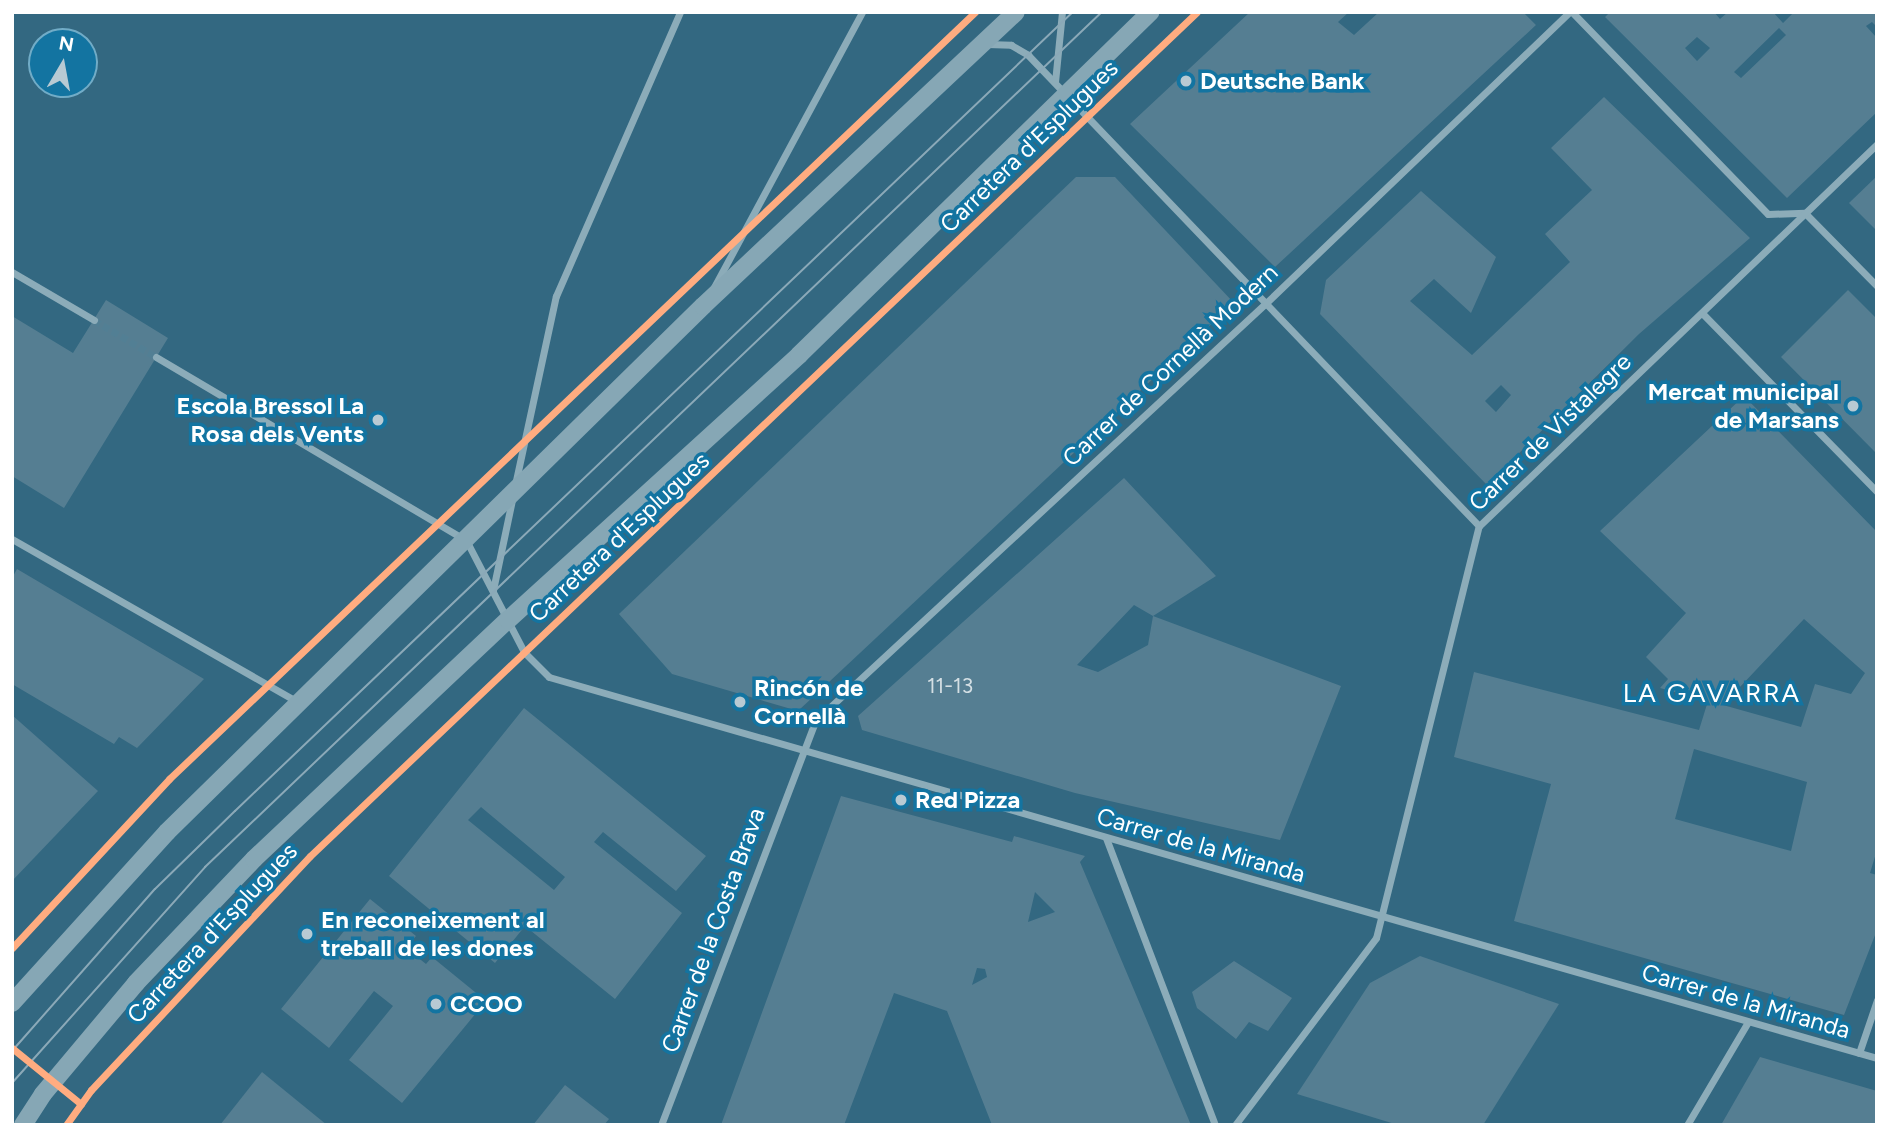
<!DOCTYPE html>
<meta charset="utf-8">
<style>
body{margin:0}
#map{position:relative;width:1889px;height:1137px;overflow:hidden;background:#336881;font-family:Figtree,sans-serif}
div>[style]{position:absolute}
.building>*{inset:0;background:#557e92}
.street-tunnel>*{height:7px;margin-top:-3.5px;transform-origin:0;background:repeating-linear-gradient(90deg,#527f94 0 7px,transparent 0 10.5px)}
.street>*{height:7px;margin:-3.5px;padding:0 3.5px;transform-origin:3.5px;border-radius:3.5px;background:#8cacb9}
.secondary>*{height:18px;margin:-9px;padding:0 9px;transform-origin:9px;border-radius:9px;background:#86a7b5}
.tram>*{height:2px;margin:-1px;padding:0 1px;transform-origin:1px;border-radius:1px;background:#8ba9b8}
.cycleway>*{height:7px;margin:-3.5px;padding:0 3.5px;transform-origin:3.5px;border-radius:3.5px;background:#ffac80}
.dots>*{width:19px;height:19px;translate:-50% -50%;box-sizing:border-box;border:4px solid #1374a1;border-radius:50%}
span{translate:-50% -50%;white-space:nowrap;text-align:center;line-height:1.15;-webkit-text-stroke:7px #1374a1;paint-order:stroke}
.number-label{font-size:21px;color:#d4dfe4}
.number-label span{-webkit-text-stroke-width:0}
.poi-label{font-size:24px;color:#fff;font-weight:700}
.left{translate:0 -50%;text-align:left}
.right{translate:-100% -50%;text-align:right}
.street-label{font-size:24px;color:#fff}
.neighbourhood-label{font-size:26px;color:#fff;letter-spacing:2px}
.frame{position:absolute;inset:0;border:14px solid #fff;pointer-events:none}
.north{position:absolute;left:28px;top:28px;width:70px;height:70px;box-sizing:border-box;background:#1374a1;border:2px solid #71acc7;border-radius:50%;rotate:10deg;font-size:19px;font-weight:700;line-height:28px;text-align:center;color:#fff}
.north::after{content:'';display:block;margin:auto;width:24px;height:32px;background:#b8cad3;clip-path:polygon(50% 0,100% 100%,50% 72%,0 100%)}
</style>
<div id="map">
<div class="building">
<div style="clip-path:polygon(1250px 12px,1349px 12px,1338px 22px,1354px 35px,1379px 12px,1523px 12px,1536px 25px,1275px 267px,1130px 124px)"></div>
<div style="clip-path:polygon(evenodd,1610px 12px,1714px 12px,1720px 19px,1728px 12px,1773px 12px,1783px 23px,1794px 12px,1877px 12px,1877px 27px,1872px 22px,1866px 26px,1877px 38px,1877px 112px,1787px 198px,1605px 17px,1610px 12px,1779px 28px,1786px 35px,1741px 78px,1734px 72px,1779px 28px,1610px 12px,1697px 37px,1710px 48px,1697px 61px,1685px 48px,1697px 37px)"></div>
<div style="clip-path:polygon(evenodd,1604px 97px,1750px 238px,1639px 334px,1487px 485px,1320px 314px,1326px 280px,1421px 191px,1496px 257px,1471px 313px,1434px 279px,1410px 301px,1472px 355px,1570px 262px,1545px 234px,1592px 190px,1551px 148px,1604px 97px,1501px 385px,1511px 395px,1496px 412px,1485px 401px,1501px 385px)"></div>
<div style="clip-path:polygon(1877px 176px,1877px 231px,1849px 203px)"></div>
<div style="clip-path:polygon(1076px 177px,1115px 177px,1234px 303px,798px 711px,672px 674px,619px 614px)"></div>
<div style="clip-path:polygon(1848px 290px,1877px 319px,1877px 454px,1781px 357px)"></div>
<div style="clip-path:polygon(106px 300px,168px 338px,64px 508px,12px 476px,12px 316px,73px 353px)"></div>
<div style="clip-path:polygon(evenodd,1744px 396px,1877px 532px,1877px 850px,1870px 873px,1877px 875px,1877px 930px,1844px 1015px,1514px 921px,1551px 784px,1454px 757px,1474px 672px,1699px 730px,1708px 701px,1660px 688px,1668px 679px,1646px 657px,1686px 613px,1600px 531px,1744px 396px,1804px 619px,1865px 673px,1851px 694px,1815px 684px,1801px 727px,1723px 705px,1804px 619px,1744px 396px,1694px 749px,1807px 782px,1791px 851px,1675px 819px,1694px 749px)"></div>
<div style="clip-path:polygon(1124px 478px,1216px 576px,1153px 616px,1134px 605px,1077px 665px,1098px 672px,1148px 645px,1153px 616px,1341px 686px,1280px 840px,1075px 793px,862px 730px,858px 716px)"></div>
<div style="clip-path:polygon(17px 569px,204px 679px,137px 748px,119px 737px,114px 744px,12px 684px,12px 578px)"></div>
<div style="clip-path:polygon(evenodd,524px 708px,706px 856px,676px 891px,603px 832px,594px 842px,682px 913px,615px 999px,525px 926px,495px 963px,389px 876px,524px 708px,481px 807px,565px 877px,554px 890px,468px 820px,481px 807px)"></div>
<div style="clip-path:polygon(12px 715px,98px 791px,12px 881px)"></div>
<div style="clip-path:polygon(evenodd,841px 796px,1012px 842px,1014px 836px,1085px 856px,1080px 862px,1191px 1125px,992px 1125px,947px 1011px,894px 993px,844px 1125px,721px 1125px,841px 796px,1035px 892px,1055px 912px,1028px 922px,1035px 892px,841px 796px,977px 968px,985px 969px,987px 977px,972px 985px,977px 968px)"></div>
<div style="clip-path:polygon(370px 899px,416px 936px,406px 948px,426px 964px,432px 957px,486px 1001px,402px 1103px,349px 1060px,393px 1006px,374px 991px,329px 1048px,281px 1009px)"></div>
<div style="clip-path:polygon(1420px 956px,1559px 1004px,1483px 1125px,1398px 1125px,1297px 1094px,1370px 983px)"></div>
<div style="clip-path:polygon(1234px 961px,1292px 998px,1268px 1031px,1249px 1022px,1236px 1039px,1197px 1008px,1192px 992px)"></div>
<div style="clip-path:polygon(1760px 1057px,1877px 1091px,1877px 1125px,1721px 1125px)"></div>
<div style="clip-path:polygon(262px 1072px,327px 1125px,220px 1125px)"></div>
<div style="clip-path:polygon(565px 1085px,609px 1119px,604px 1125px,533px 1125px)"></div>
</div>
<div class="street-tunnel">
<div style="left:94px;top:320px;width:72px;rotate:30.8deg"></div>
</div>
<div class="street">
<div style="left:1572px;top:12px;width:281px;rotate:45.9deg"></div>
<div style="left:1768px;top:214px;width:37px;rotate:-2deg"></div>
<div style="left:1805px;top:213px;width:103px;rotate:45.4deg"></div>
<div style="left:987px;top:44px;width:24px;rotate:2deg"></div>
<div style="left:1011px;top:45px;width:20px;rotate:30deg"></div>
<div style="left:1028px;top:55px;width:652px;rotate:46.24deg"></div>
<div style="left:1055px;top:82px;width:70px;rotate:-84.3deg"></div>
<div style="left:12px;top:272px;width:95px;rotate:30.3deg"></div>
<div style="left:713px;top:289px;width:315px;rotate:-61.7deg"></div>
<div style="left:1702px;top:313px;width:250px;rotate:45.6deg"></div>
<div style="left:156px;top:357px;width:360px;rotate:30.6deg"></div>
<div style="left:466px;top:540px;width:126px;rotate:62.6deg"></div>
<div style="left:524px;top:652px;width:35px;rotate:45deg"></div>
<div style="left:549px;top:677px;width:1382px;rotate:16.01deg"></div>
<div style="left:515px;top:485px;width:193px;rotate:-77.8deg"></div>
<div style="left:556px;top:296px;width:310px;rotate:-66.4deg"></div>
<div style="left:12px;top:539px;width:331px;rotate:29.7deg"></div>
<div style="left:493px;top:590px;width:92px;rotate:-78.1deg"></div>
<div style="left:1106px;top:838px;width:307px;rotate:69.2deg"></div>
<div style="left:1859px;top:1053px;width:56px;rotate:-71.2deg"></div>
<div style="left:661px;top:1125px;width:432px;rotate:-69.1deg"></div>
<div style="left:815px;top:721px;width:615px;rotate:-42.83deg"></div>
<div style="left:1266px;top:303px;width:420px;rotate:-43.8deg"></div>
<div style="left:1235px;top:1125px;width:234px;rotate:-53deg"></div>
<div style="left:1376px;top:938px;width:425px;rotate:-76deg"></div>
<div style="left:1479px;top:526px;width:552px;rotate:-43.82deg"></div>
<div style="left:1687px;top:1125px;width:120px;rotate:-59.4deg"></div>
</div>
<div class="secondary">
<div style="left:12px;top:1003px;width:231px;rotate:-47.8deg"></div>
<div style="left:167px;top:832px;width:751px;rotate:-44.46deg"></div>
<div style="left:703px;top:306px;width:429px;rotate:-43.2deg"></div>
<div style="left:23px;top:1125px;width:37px;rotate:-57deg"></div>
<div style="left:43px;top:1094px;width:145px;rotate:-50deg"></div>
<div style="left:136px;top:983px;width:171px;rotate:-46.4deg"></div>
<div style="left:254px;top:859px;width:349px;rotate:-43.3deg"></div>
<div style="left:508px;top:620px;width:394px;rotate:-42.3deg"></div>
<div style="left:799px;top:355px;width:491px;rotate:-44.3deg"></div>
</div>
<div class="tram">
<div style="left:12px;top:1051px;width:216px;rotate:-48.6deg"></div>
<div style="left:155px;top:889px;width:112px;rotate:-44.3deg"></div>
<div style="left:235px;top:811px;width:1158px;rotate:-43.64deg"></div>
<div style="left:12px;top:1083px;width:290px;rotate:-48.2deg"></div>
<div style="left:205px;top:867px;width:1239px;rotate:-43.63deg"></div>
</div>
<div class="cycleway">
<div style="left:12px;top:948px;width:231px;rotate:-47.1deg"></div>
<div style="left:169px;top:779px;width:1113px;rotate:-43.58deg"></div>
<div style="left:12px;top:1048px;width:89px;rotate:39.1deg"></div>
<div style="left:66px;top:1125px;width:43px;rotate:-54.5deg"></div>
<div style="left:91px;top:1090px;width:320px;rotate:-46.9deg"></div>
<div style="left:310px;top:856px;width:1224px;rotate:-43.58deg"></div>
</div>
<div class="dots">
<div style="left:1186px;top:81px;background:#b8cad3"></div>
<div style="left:1853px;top:406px;background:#b8cad3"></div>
<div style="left:378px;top:420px;background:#b8cad3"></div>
<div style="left:740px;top:702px;background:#b8cad3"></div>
<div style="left:901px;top:800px;background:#b8cad3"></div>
<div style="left:307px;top:934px;background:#b8cad3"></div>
<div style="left:436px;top:1004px;background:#b8cad3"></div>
</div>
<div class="number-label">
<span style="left:950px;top:686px">11-13</span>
</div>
<div class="poi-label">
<span class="left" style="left:1200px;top:81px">Deutsche Bank</span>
<span class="right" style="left:1839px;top:406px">Mercat municipal<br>de Marsans</span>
<span class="right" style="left:364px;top:420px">Escola Bressol La<br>Rosa dels Vents</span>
<span class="left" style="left:754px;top:702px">Rincón de<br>Cornellà</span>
<span class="left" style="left:915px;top:800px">Red Pizza</span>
<span class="left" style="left:321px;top:934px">En reconeixement al<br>treball de les dones</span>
<span class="left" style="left:450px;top:1004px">CCOO</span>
</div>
<div class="street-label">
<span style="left:1029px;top:146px;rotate:-44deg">Carretera d'Esplugues</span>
<span style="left:1170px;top:365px;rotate:-43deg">Carrer de Cornellà Modern</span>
<span style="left:1550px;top:432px;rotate:-44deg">Carrer de Vistalegre</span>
<span style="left:619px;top:537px;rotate:-43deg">Carretera d'Esplugues</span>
<span style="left:1201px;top:845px;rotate:16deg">Carrer de la Miranda</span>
<span style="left:713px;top:930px;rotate:-70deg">Carrer de la Costa Brava</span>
<span style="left:212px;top:933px;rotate:-47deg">Carretera d'Esplugues</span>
<span style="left:1746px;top:1001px;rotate:16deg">Carrer de la Miranda</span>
</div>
<div class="neighbourhood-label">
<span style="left:1712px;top:694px">LA GAVARRA</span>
</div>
<div class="frame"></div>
<div class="north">N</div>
</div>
